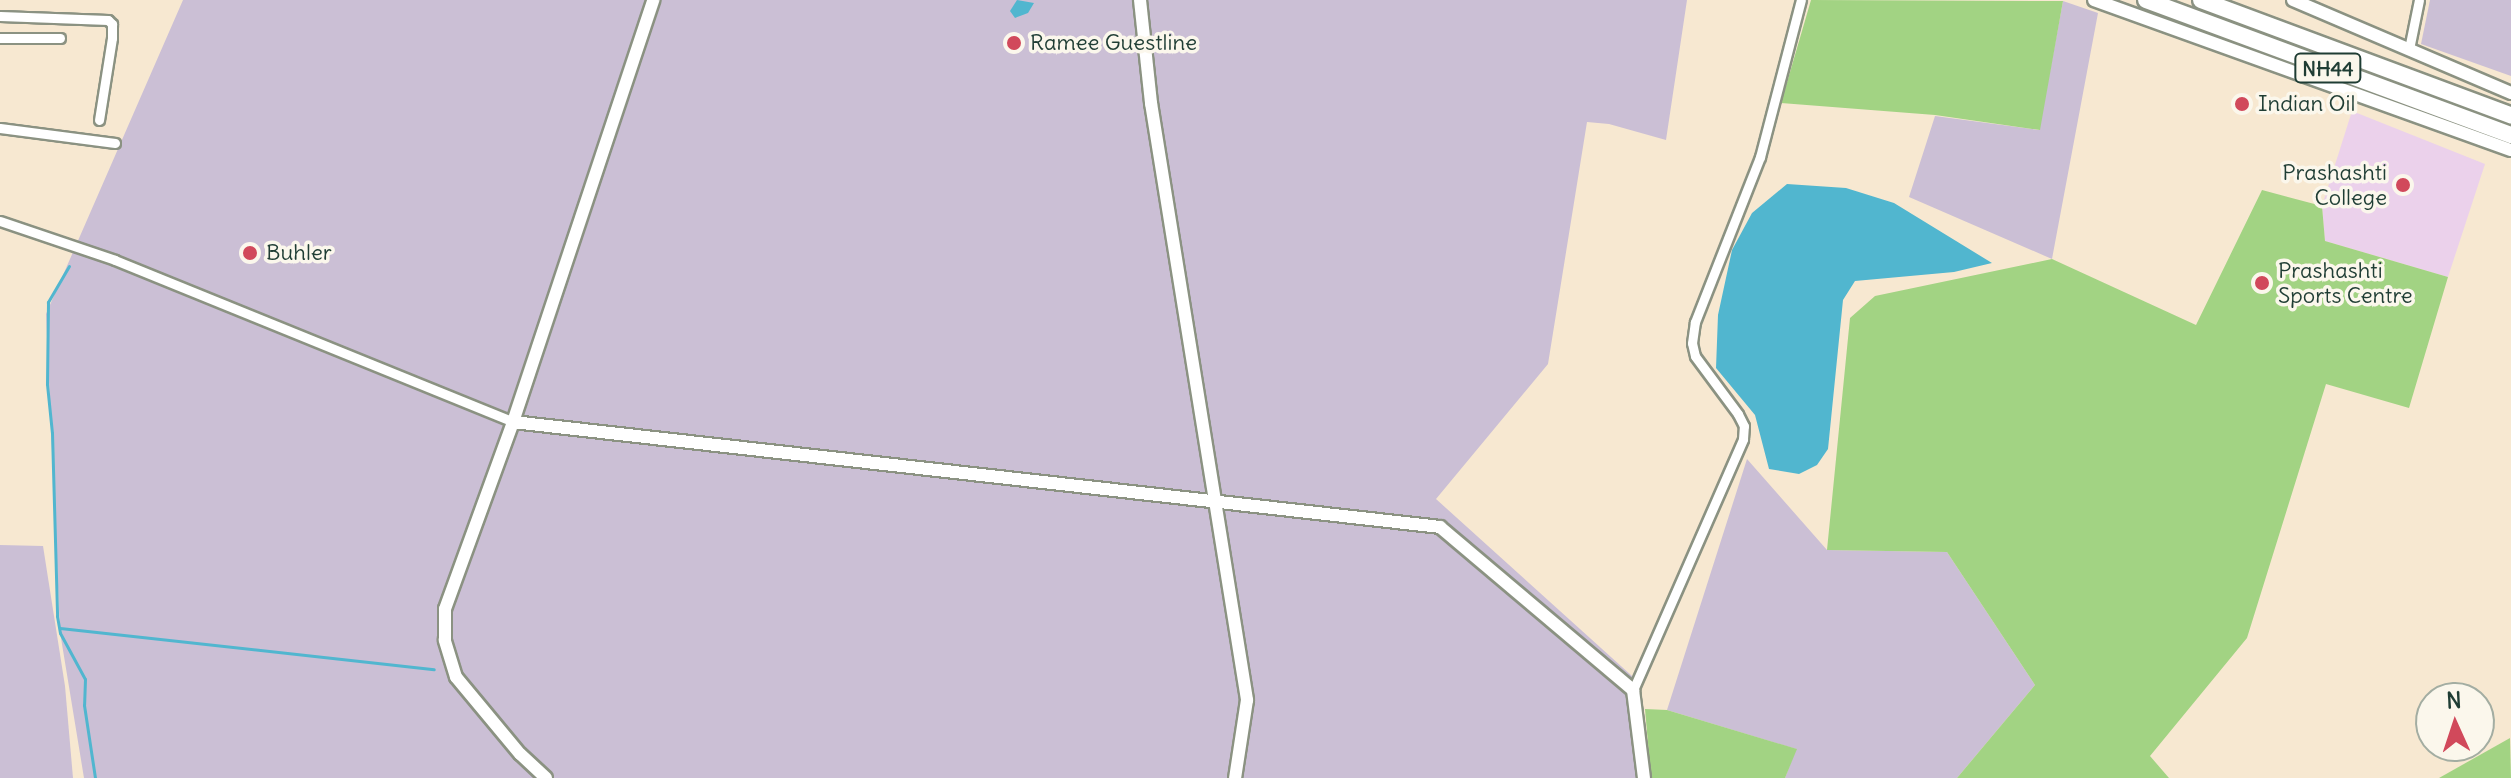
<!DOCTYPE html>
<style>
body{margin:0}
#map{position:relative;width:2511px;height:778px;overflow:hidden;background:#f7e8d1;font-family:Delius,sans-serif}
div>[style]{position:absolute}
.built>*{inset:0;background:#ebd1eb}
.industrial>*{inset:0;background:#cbbfd5}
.green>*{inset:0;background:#a2d383}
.water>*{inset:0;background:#51b6cf}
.stream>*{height:3px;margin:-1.5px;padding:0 1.5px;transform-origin:1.5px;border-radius:1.5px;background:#51b6cf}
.roads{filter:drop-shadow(2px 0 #8b9282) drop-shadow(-2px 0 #8b9282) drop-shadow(0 2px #8b9282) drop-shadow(0 -2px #8b9282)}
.minor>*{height:9px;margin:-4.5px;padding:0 4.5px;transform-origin:4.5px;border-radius:4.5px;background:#fff}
.tertiary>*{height:12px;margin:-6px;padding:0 6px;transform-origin:6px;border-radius:6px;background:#fff}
.trunk>*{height:16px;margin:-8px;padding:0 8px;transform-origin:8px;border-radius:8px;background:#fff}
.dots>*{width:22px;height:22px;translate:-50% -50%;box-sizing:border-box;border:4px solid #fbf7ec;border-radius:50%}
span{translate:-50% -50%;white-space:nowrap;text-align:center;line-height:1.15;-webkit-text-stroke:7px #fbf7ec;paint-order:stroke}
.shield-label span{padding:2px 6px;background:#fbf7ec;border:2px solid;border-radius:6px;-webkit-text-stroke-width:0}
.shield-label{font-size:20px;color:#1f3d34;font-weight:700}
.poi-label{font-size:22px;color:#1f3d34}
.left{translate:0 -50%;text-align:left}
.right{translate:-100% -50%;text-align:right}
.north{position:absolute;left:2415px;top:682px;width:80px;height:80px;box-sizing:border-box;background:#fbf7ec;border:2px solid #a3ada2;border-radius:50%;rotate:357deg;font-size:22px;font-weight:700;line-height:32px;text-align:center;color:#1f3d34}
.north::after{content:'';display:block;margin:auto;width:28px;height:36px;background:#d1495b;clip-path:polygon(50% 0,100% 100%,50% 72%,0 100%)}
</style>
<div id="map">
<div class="built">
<div style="clip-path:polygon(2352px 111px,2485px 164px,2448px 277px,2325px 241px,2322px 206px)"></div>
</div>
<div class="industrial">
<div style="clip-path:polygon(183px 0,1687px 0,1666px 140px,1609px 124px,1587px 122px,1548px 364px,1436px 499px,1632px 676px,1641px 778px,84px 778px,60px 632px,46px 314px)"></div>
<div style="clip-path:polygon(2430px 0,2511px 0,2511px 76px,2421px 44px)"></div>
<div style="clip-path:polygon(2063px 1px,2098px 13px,2052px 259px,1909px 197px,1935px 116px,2039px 130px)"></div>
<div style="clip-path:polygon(1747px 459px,1827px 550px,1947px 552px,2035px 685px,1957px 778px,1785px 778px,1796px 749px,1667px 710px)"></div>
<div style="clip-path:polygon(0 545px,43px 546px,65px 686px,73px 778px,0 778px)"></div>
</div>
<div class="green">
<div style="clip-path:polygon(1811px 0,2063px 1px,2040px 130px,1935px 115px,1781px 103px)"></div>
<div style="clip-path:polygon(2262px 190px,2322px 206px,2325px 241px,2448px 277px,2409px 408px,2326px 384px,2247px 638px,2150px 756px,2169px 778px,1957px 778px,2035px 685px,1947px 552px,1827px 550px,1850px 318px,1875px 296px,2052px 259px,2196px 325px)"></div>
<div style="clip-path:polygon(1645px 709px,1667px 710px,1797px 749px,1785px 778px,1651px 778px)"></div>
<div style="clip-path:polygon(2510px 738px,2511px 778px,2439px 778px)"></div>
</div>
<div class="water">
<div style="clip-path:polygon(1017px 0,1034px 3px,1028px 13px,1015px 18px,1010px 11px)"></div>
<div style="clip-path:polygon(1787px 184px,1846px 188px,1894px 203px,1992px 263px,1954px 272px,1855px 281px,1843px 300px,1828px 449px,1817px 465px,1799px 474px,1769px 469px,1755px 415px,1716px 368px,1718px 315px,1732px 250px,1752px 213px)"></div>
</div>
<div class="stream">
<div style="left:69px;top:266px;width:42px;rotate:120.3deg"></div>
<div style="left:48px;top:302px;width:82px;rotate:90.7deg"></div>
<div style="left:47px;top:384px;width:49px;rotate:84.2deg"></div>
<div style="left:52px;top:433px;width:183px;rotate:88.4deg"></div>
<div style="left:57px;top:616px;width:17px;rotate:80deg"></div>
<div style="left:60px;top:633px;width:52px;rotate:61.5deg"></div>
<div style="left:85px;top:679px;width:26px;rotate:92deg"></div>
<div style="left:84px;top:705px;width:74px;rotate:81.4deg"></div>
<div style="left:60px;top:628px;width:376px;rotate:6.3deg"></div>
</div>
<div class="roads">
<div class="minor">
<div style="left:0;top:16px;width:108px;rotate:2.1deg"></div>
<div style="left:108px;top:20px;width:6px;rotate:45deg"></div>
<div style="left:112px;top:24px;width:14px;rotate:90deg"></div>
<div style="left:112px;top:38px;width:83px;rotate:99deg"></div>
<div style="left:0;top:38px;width:60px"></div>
<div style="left:2409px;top:49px;width:50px;rotate:-78.5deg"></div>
<div style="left:0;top:128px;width:116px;rotate:7.4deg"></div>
<div style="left:0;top:221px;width:121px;rotate:18.7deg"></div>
<div style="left:115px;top:260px;width:430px;rotate:22.1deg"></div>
<div style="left:1633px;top:690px;width:274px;rotate:-66.3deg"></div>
<div style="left:1743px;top:439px;width:13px;rotate:-86deg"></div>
<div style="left:1744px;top:426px;width:13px;rotate:-117deg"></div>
<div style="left:1738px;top:414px;width:72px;rotate:-126.6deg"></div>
<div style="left:1695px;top:356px;width:13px;rotate:-103deg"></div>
<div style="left:1692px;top:343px;width:21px;rotate:-82deg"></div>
<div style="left:1695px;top:322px;width:177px;rotate:-68.5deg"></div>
<div style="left:1760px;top:157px;width:162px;rotate:-75.4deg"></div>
</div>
<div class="tertiary">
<div style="left:1140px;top:0;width:104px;rotate:83.9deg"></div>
<div style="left:1151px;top:103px;width:605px;rotate:80.86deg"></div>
<div style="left:1247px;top:700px;width:79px;rotate:98.7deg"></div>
<div style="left:2094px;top:0;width:443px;rotate:19.8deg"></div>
<div style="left:2293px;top:0;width:237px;rotate:23.1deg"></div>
<div style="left:513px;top:422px;width:933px;rotate:6.46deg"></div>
<div style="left:1440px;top:527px;width:253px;rotate:40.2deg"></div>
<div style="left:1633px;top:690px;width:89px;rotate:82.9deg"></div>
<div style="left:546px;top:778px;width:35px;rotate:-137deg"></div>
<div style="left:520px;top:754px;width:100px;rotate:-129.7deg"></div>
<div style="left:456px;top:677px;width:39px;rotate:-107deg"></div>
<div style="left:445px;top:640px;width:31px;rotate:-90deg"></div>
<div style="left:445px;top:609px;width:199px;rotate:-70deg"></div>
<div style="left:513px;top:422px;width:445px;rotate:-71.6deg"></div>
</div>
<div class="trunk">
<div style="left:2146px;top:0;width:389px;rotate:20.3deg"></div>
<div style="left:2201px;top:0;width:331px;rotate:20.4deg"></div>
</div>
</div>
<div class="dots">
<div style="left:1014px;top:43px;background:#d1495b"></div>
<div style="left:2242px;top:104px;background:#d1495b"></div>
<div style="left:2403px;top:185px;background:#d1495b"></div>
<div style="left:250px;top:253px;background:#d1495b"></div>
<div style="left:2262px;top:283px;background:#d1495b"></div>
</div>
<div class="shield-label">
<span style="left:2328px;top:68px">NH44</span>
</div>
<div class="poi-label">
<span class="left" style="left:1030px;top:43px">Ramee Guestline</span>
<span class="left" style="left:2258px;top:104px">Indian Oil</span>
<span class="right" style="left:2387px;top:185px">Prashashti<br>College</span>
<span class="left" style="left:266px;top:253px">Buhler</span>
<span class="left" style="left:2278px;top:283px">Prashashti<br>Sports Centre</span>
</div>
<div class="north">N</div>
</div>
